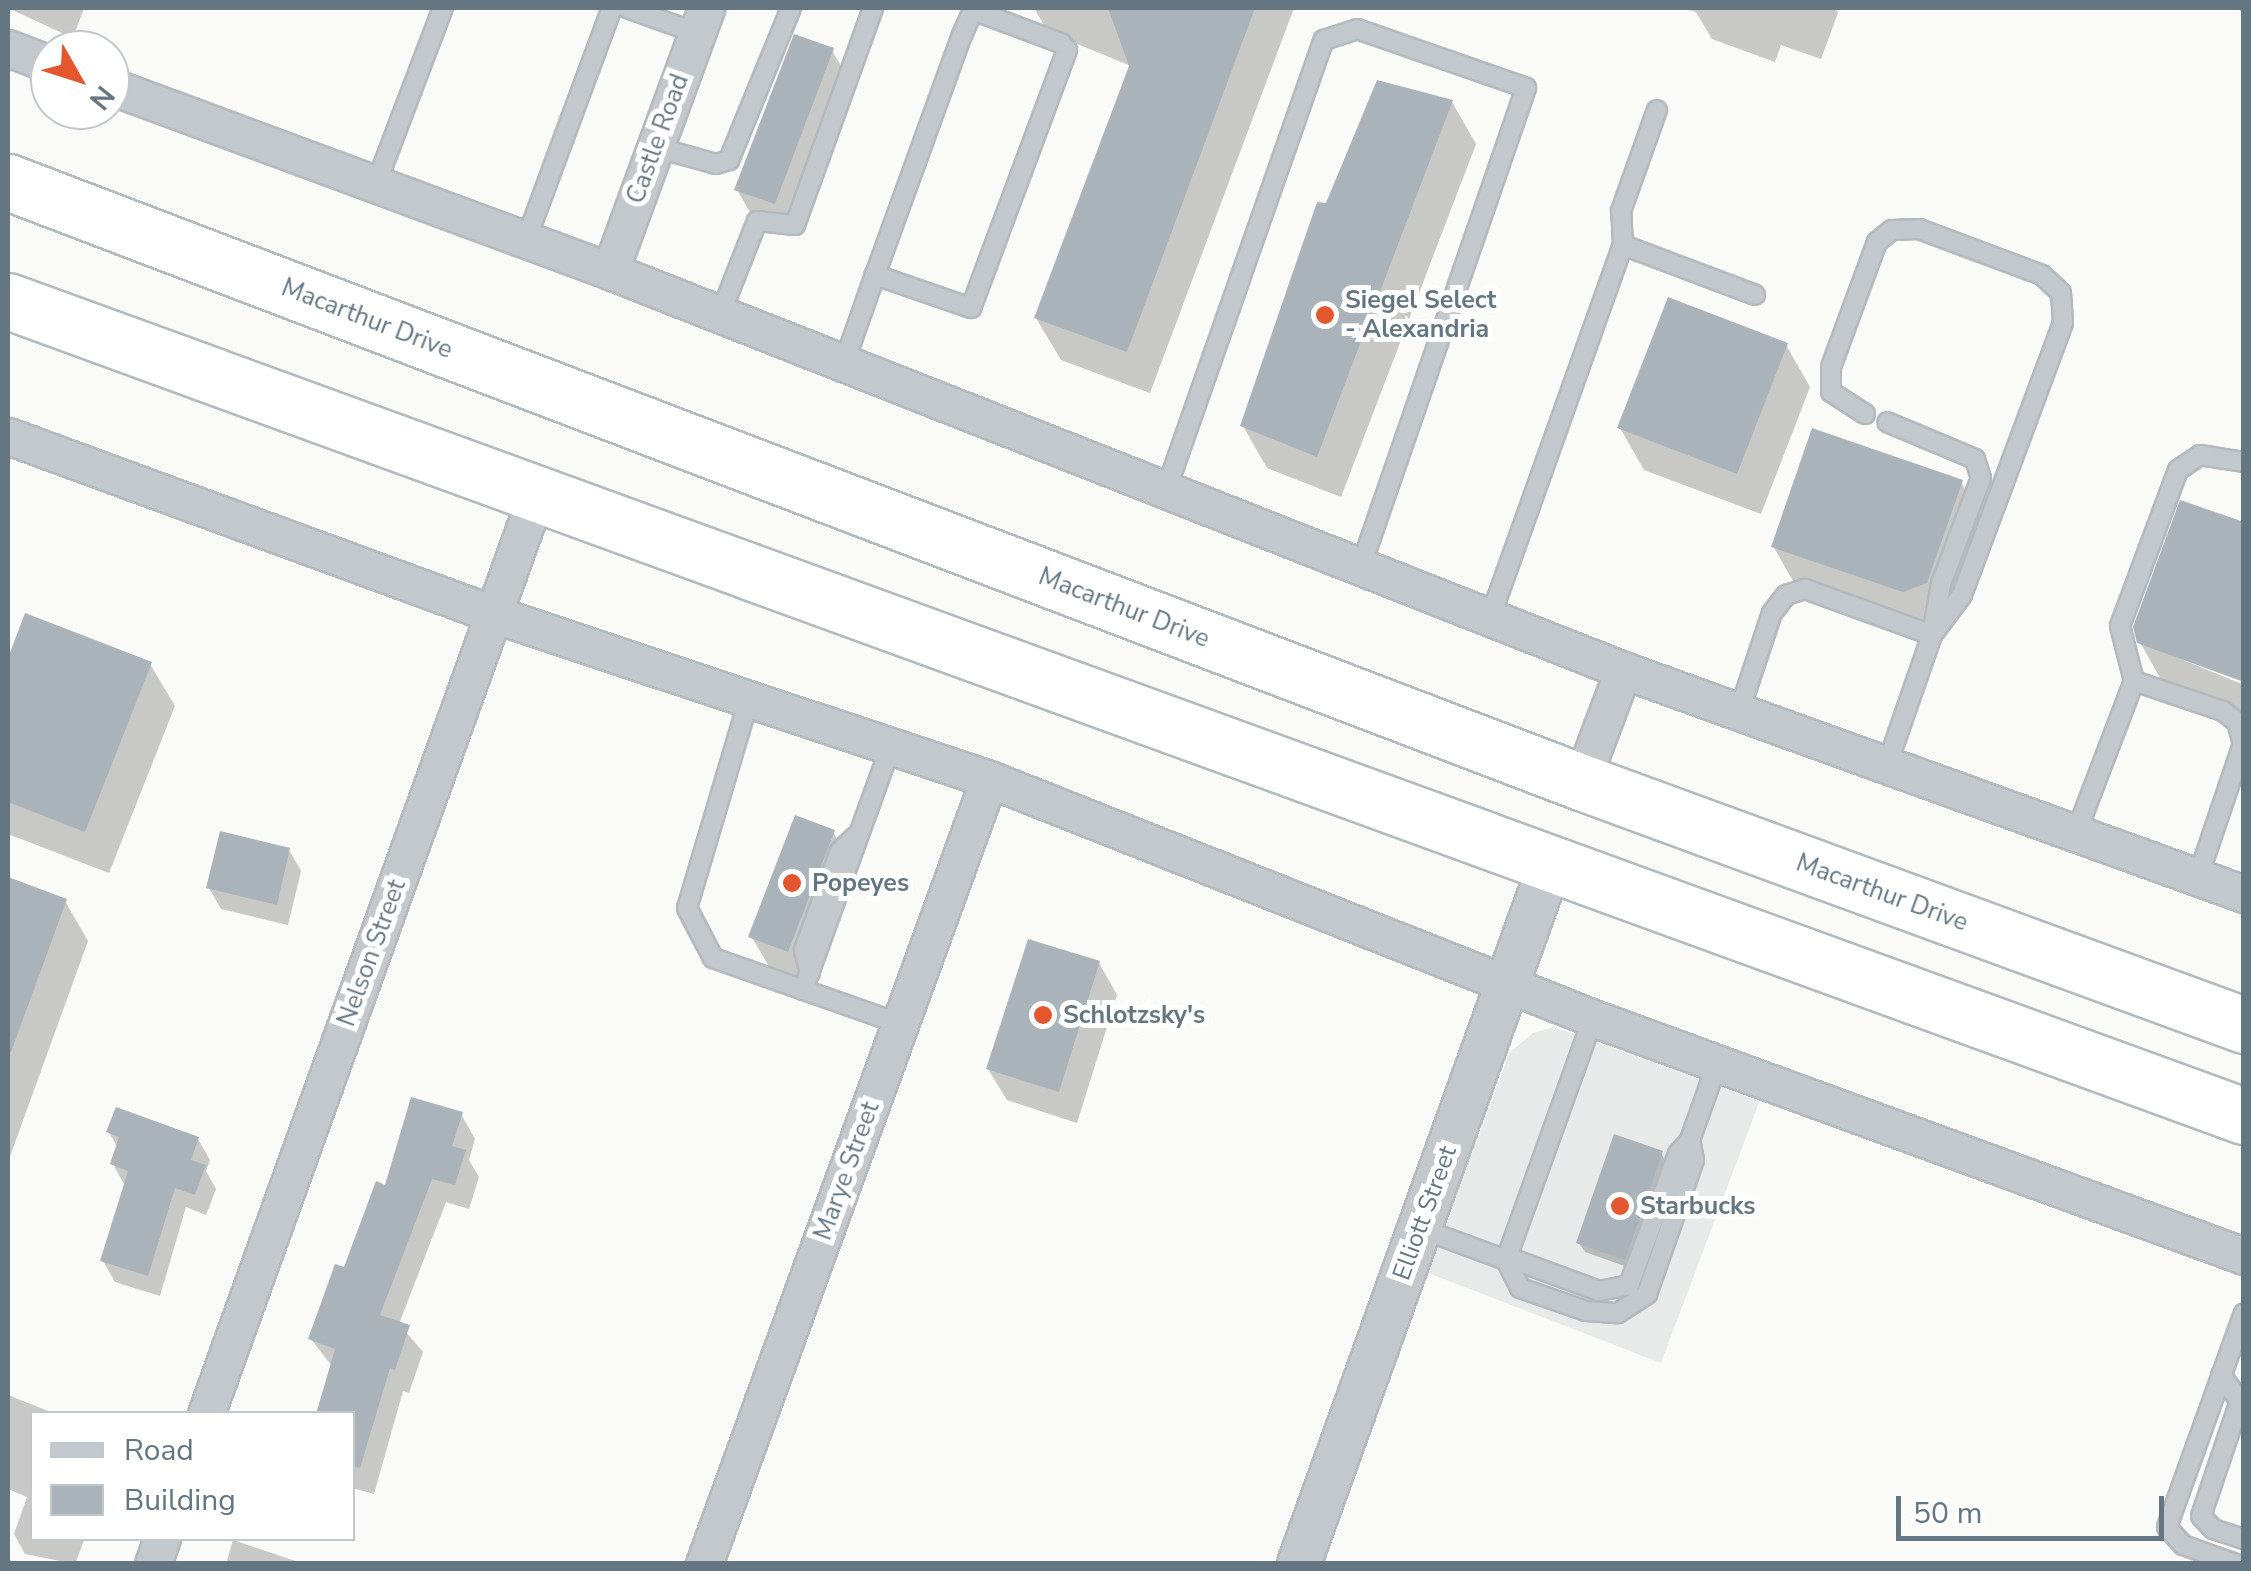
<!DOCTYPE html>
<style>
body{margin:0}
#map{position:relative;width:2251px;height:1571px;overflow:hidden;background:#fafaf8;font-family:"Nunito Sans",sans-serif}
div>[style]{position:absolute}
.built>*{inset:0;background:#e8e9e9}
.shadow>*{inset:0;background:#0003}
.building>*{inset:0;background:#aab3b9}
.roads{filter:drop-shadow(2px 0 #b4b9bd) drop-shadow(-2px 0 #b4b9bd) drop-shadow(0 2px #b4b9bd) drop-shadow(0 -2px #b4b9bd)}
.service>*{height:18px;margin:-9px;padding:0 9px;transform-origin:9px;border-radius:9px;background:#c3c8cc}
.minor>*{height:35px;margin:-17.5px;padding:0 17.5px;transform-origin:17.5px;border-radius:17.5px;background:#c3c8cc}
.tertiary>*{height:42px;margin:-21px;padding:0 21px;transform-origin:21px;border-radius:21px;background:#c3c8cc}
.trunk>*{height:55px;margin:-27.5px;padding:0 27.5px;transform-origin:27.5px;border-radius:27.5px;background:#fff}
.dots>*{width:28px;height:28px;translate:-50% -50%;box-sizing:border-box;border:5px solid #fff;border-radius:50%}
span{translate:-50% -50%;white-space:nowrap;text-align:center;line-height:1.15;-webkit-text-stroke:10px #fff;paint-order:stroke}
.street-label{font-size:25px;color:#657683}
.poi-label{font-size:25px;color:#657683;font-weight:700}
.left{translate:0 -50%;text-align:left}
.frame{position:absolute;inset:0;border:10px solid #657683;pointer-events:none}
.legend{position:absolute;left:30px;top:1411px;width:325px;height:130px;box-sizing:border-box;background:#fff;border:2px solid #c1c8cd;margin:0;padding:12px 18px;list-style:none;font-size:30px;color:#657683}
.legend li{display:flex;align-items:center;gap:20px;height:50px}
.legend b{width:50px;border:2px solid #c1c8cd}
.north{position:absolute;left:30px;top:30px;width:100px;height:100px;box-sizing:border-box;background:#fff;border:2px solid #c1c8cd;border-radius:50%;rotate:129deg;font-size:28px;font-weight:700;line-height:40px;text-align:center;color:#657683}
.north::after{content:'';display:block;margin:auto;width:35px;height:45px;background:#e4572e;clip-path:polygon(50% 0,100% 100%,50% 72%,0 100%)}
.scale{position:absolute;left:1896px;top:1496px;width:268px;height:45px;box-sizing:border-box;border:5px solid #657683;border-top:0;padding-left:12px;font-size:30px;line-height:35px;white-space:nowrap;color:#657683;-webkit-text-stroke:8px #fff;paint-order:stroke}
</style>
<div id="map">
<div class="built">
<div style="clip-path:polygon(1554px 1027px,1760px 1100px,1661px 1363px,1428px 1273px,1509px 1053px,1533px 1033px)"></div>
</div>
<div class="shadow">
<div style="clip-path:polygon(8px 8px,84px 8px,73px 38px)"></div>
<div style="clip-path:polygon(1034px 8px,1294px 8px,1150px 393px,1061px 360px,1036px 318px,1131px 66px,1048px 32px)"></div>
<div style="clip-path:polygon(1683px 8px,1835px 8px,1838px 13px,1821px 59px,1781px 45px,1775px 62px,1712px 39px,1696px 12px)"></div>
<div style="clip-path:polygon(832px 51px,851px 82px,793px 235px,755px 221px,737px 190px)"></div>
<div style="clip-path:polygon(1452px 102px,1476px 144px,1341px 497px,1267px 468px,1243px 426px,1328px 206px)"></div>
<div style="clip-path:polygon(1786px 345px,1810px 387px,1761px 514px,1644px 470px,1620px 428px)"></div>
<div style="clip-path:polygon(1961px 482px,1985px 524px,1950px 625px,1929px 633px,1797px 588px,1773px 546px)"></div>
<div style="clip-path:polygon(26px 616px,150px 664px,175px 706px,109px 873px,8px 834px,8px 665px)"></div>
<div style="clip-path:polygon(2140px 642px,2244px 685px,2244px 714px,2164px 685px)"></div>
<div style="clip-path:polygon(833px 832px,851px 864px,806px 982px,770px 968px,751px 936px)"></div>
<div style="clip-path:polygon(289px 850px,301px 871px,288px 925px,221px 909px,209px 888px)"></div>
<div style="clip-path:polygon(8px 880px,65px 901px,88px 941px,8px 1162px)"></div>
<div style="clip-path:polygon(1099px 963px,1117px 995px,1077px 1123px,1007px 1100px,988px 1069px)"></div>
<div style="clip-path:polygon(461px 1114px,475px 1139px,469px 1160px,479px 1177px,469px 1209px,446px 1202px,399px 1324px,423px 1352px,409px 1393px,403px 1391px,374px 1494px,352px 1488px,352px 1414px,332px 1366px,311px 1339px,387px 1188px)"></div>
<div style="clip-path:polygon(109px 1132px,198px 1139px,210px 1160px,206px 1171px,216px 1189px,206px 1215px,186px 1207px,160px 1296px,115px 1282px,103px 1261px,125px 1186px,113px 1164px,118px 1148px)"></div>
<div style="clip-path:polygon(1661px 1153px,1667px 1163px,1630px 1268px,1585px 1252px,1579px 1243px)"></div>
<div style="clip-path:polygon(8px 1395px,56px 1414px,32px 1414px,32px 1538px,85px 1538px,75px 1564px,25px 1554px,14px 1534px,27px 1497px,8px 1489px)"></div>
<div style="clip-path:polygon(233px 1540px,304px 1564px,226px 1564px)"></div>
</div>
<div class="building">
<div style="clip-path:polygon(1108px 8px,1255px 8px,1127px 352px,1034px 318px,1129px 66px)"></div>
<div style="clip-path:polygon(794px 34px,834px 48px,775px 204px,734px 190px)"></div>
<div style="clip-path:polygon(1377px 80px,1453px 100px,1317px 457px,1240px 426px,1317px 202px,1326px 203px)"></div>
<div style="clip-path:polygon(1668px 297px,1788px 343px,1737px 474px,1617px 428px)"></div>
<div style="clip-path:polygon(1812px 428px,1963px 480px,1927px 583px,1903px 592px,1771px 547px)"></div>
<div style="clip-path:polygon(2180px 500px,2244px 522px,2244px 682px,2137px 643px,2133px 627px)"></div>
<div style="clip-path:polygon(25px 613px,152px 662px,85px 832px,8px 802px,8px 658px)"></div>
<div style="clip-path:polygon(795px 815px,835px 830px,788px 952px,748px 937px)"></div>
<div style="clip-path:polygon(220px 831px,290px 848px,277px 905px,206px 888px)"></div>
<div style="clip-path:polygon(8px 877px,67px 899px,11px 1052px,8px 1051px)"></div>
<div style="clip-path:polygon(1028px 939px,1100px 961px,1059px 1092px,986px 1069px)"></div>
<div style="clip-path:polygon(411px 1097px,463px 1112px,452px 1146px,466px 1150px,455px 1185px,432px 1179px,380px 1315px,410px 1325px,395px 1370px,390px 1368px,360px 1468px,352px 1467px,352px 1414px,316px 1414px,335px 1349px,308px 1339px,335px 1264px,344px 1267px,376px 1181px,385px 1185px)"></div>
<div style="clip-path:polygon(116px 1107px,199px 1137px,191px 1160px,206px 1165px,195px 1195px,175px 1188px,148px 1276px,100px 1261px,128px 1171px,110px 1164px,119px 1137px,106px 1132px)"></div>
<div style="clip-path:polygon(1614px 1134px,1663px 1151px,1625px 1260px,1576px 1243px)"></div>
</div>
<div class="roads">
<div class="service">
<div style="left:627px;top:8px;width:74px;rotate:19.7deg"></div>
<div style="left:655px;top:147px;width:63px;rotate:15.6deg"></div>
<div style="left:716px;top:164px;width:14px;rotate:-17deg"></div>
<div style="left:729px;top:160px;width:164px;rotate:-67.8deg"></div>
<div style="left:376px;top:184px;width:188px;rotate:-69.2deg"></div>
<div style="left:526px;top:240px;width:247px;rotate:-69.7deg"></div>
<div style="left:1623px;top:245px;width:141px;rotate:20.7deg"></div>
<div style="left:720px;top:315px;width:101px;rotate:-68.5deg"></div>
<div style="left:757px;top:221px;width:38px;rotate:6deg"></div>
<div style="left:795px;top:225px;width:231px;rotate:-70.2deg"></div>
<div style="left:844px;top:363px;width:93px;rotate:-70.6deg"></div>
<div style="left:875px;top:275px;width:255px;rotate:-70.1deg"></div>
<div style="left:962px;top:35px;width:27px;rotate:-66deg"></div>
<div style="left:973px;top:10px;width:94px;rotate:20.6deg"></div>
<div style="left:1061px;top:43px;width:9px;rotate:49deg"></div>
<div style="left:1067px;top:50px;width:275px;rotate:110.4deg"></div>
<div style="left:971px;top:308px;width:102px;rotate:-161deg"></div>
<div style="left:1865px;top:414px;width:40px;rotate:-147.1deg"></div>
<div style="left:1831px;top:392px;width:25px;rotate:-90deg"></div>
<div style="left:1831px;top:367px;width:133px;rotate:-69.8deg"></div>
<div style="left:1877px;top:242px;width:19px;rotate:-39deg"></div>
<div style="left:1892px;top:230px;width:27px;rotate:-2deg"></div>
<div style="left:1919px;top:229px;width:131px;rotate:20.5deg"></div>
<div style="left:2042px;top:275px;width:26px;rotate:43deg"></div>
<div style="left:2061px;top:293px;width:30px;rotate:86deg"></div>
<div style="left:2063px;top:323px;width:290px;rotate:110.4deg"></div>
<div style="left:1962px;top:595px;width:50px;rotate:126.9deg"></div>
<div style="left:1932px;top:635px;width:138px;rotate:109.1deg"></div>
<div style="left:1166px;top:490px;width:477px;rotate:-70.7deg"></div>
<div style="left:1324px;top:40px;width:35px;rotate:-18deg"></div>
<div style="left:1357px;top:29px;width:179px;rotate:19.2deg"></div>
<div style="left:1526px;top:88px;width:506px;rotate:109.04deg"></div>
<div style="left:1490px;top:618px;width:396px;rotate:-70.4deg"></div>
<div style="left:1623px;top:245px;width:34px;rotate:-93deg"></div>
<div style="left:1621px;top:211px;width:107px;rotate:-70.4deg"></div>
<div style="left:2134px;top:681px;width:57px;rotate:-104.3deg"></div>
<div style="left:2120px;top:626px;width:166px;rotate:-69.6deg"></div>
<div style="left:2178px;top:470px;width:27px;rotate:-34deg"></div>
<div style="left:2200px;top:455px;width:45px;rotate:9deg"></div>
<div style="left:749px;top:699px;width:218px;rotate:106.5deg"></div>
<div style="left:687px;top:908px;width:56px;rotate:62.5deg"></div>
<div style="left:713px;top:958px;width:198px;rotate:19.4deg"></div>
<div style="left:1739px;top:712px;width:104px;rotate:-71.6deg"></div>
<div style="left:1772px;top:613px;width:23px;rotate:-52deg"></div>
<div style="left:1786px;top:595px;width:20px;rotate:-18deg"></div>
<div style="left:1805px;top:589px;width:135px;rotate:19.9deg"></div>
<div style="left:1932px;top:635px;width:52px;rotate:-80deg"></div>
<div style="left:1941px;top:584px;width:113px;rotate:-69.3deg"></div>
<div style="left:1981px;top:478px;width:20px;rotate:-108deg"></div>
<div style="left:1975px;top:459px;width:95px;rotate:-157.2deg"></div>
<div style="left:2076px;top:833px;width:163px;rotate:-69.1deg"></div>
<div style="left:2134px;top:681px;width:94px;rotate:18.6deg"></div>
<div style="left:2223px;top:711px;width:18px;rotate:38deg"></div>
<div style="left:2237px;top:722px;width:23px;rotate:75deg"></div>
<div style="left:2243px;top:744px;width:140px;rotate:108.7deg"></div>
<div style="left:810px;top:973px;width:24px;rotate:-105deg"></div>
<div style="left:804px;top:950px;width:105px;rotate:-70deg"></div>
<div style="left:840px;top:851px;width:21px;rotate:-43deg"></div>
<div style="left:803px;top:990px;width:260px;rotate:-70.2deg"></div>
<div style="left:1419px;top:1228px;width:93px;rotate:20.2deg"></div>
<div style="left:1506px;top:1260px;width:257px;rotate:-70.2deg"></div>
<div style="left:1507px;top:1257px;width:98px;rotate:20.3deg"></div>
<div style="left:1599px;top:1291px;width:31px;rotate:-11deg"></div>
<div style="left:1629px;top:1285px;width:140px;rotate:-69.5deg"></div>
<div style="left:1678px;top:1154px;width:18px;rotate:-49deg"></div>
<div style="left:1506px;top:1260px;width:31px;rotate:63deg"></div>
<div style="left:1520px;top:1288px;width:70px;rotate:19.2deg"></div>
<div style="left:1586px;top:1311px;width:32px;rotate:4deg"></div>
<div style="left:1618px;top:1313px;width:35px;rotate:-33deg"></div>
<div style="left:1647px;top:1294px;width:142px;rotate:-70.7deg"></div>
<div style="left:1694px;top:1160px;width:20px;rotate:-101deg"></div>
<div style="left:1690px;top:1140px;width:81px;rotate:-70.4deg"></div>
<div style="left:2221px;top:1375px;width:32px;rotate:54deg"></div>
<div style="left:2240px;top:1401px;width:121px;rotate:108.7deg"></div>
<div style="left:2201px;top:1516px;width:18px;rotate:47deg"></div>
<div style="left:2213px;top:1529px;width:33px;rotate:18deg"></div>
<div style="left:2236px;top:1564px;width:56px;rotate:-160.3deg"></div>
<div style="left:2183px;top:1545px;width:24px;rotate:-132deg"></div>
<div style="left:2167px;top:1527px;width:227px;rotate:-70.2deg"></div>
</div>
<div class="minor">
<div style="left:8px;top:48px;width:45px;rotate:20.9deg"></div>
<div style="left:110px;top:86px;width:533px;rotate:20.3deg"></div>
<div style="left:610px;top:271px;width:1089px;rotate:21.5deg"></div>
<div style="left:1623px;top:670px;width:660px;rotate:19.83deg"></div>
<div style="left:610px;top:271px;width:280px;rotate:-69.9deg"></div>
<div style="left:8px;top:436px;width:517px;rotate:20.15deg"></div>
<div style="left:493px;top:614px;width:523px;rotate:18.4deg"></div>
<div style="left:989px;top:779px;width:650px;rotate:21.59deg"></div>
<div style="left:1593px;top:1018px;width:693px;rotate:20.08deg"></div>
<div style="left:1581px;top:782px;width:120px;rotate:-69.4deg"></div>
<div style="left:206px;top:1414px;width:979px;rotate:-70.23deg"></div>
<div style="left:153px;top:1564px;width:28px;rotate:-71deg"></div>
<div style="left:704px;top:1564px;width:835px;rotate:-70.05deg"></div>
</div>
<div class="tertiary">
<div style="left:1299px;top:1564px;width:746px;rotate:-70.25deg"></div>
</div>
<div class="trunk">
<div style="left:8px;top:182px;width:1684px;rotate:20.88deg"></div>
<div style="left:1581px;top:782px;width:706px;rotate:20.13deg"></div>
<div style="left:8px;top:301px;width:2380px;rotate:20.03deg"></div>
</div>
</div>
<div class="dots">
<div style="left:1325px;top:315px;background:#e4572e"></div>
<div style="left:792px;top:883px;background:#e4572e"></div>
<div style="left:1043px;top:1015px;background:#e4572e"></div>
<div style="left:1620px;top:1206px;background:#e4572e"></div>
</div>
<div class="street-label">
<span style="left:658px;top:139px;rotate:-70deg">Castle Road</span>
<span style="left:367px;top:319px;rotate:21deg">Macarthur Drive</span>
<span style="left:1124px;top:608px;rotate:21deg">Macarthur Drive</span>
<span style="left:1882px;top:893px;rotate:20deg">Macarthur Drive</span>
<span style="left:372px;top:953px;rotate:-70deg">Nelson Street</span>
<span style="left:847px;top:1171px;rotate:-70deg">Marye Street</span>
<span style="left:1425px;top:1213px;rotate:-70deg">Elliott Street</span>
</div>
<div class="poi-label">
<span class="left" style="left:1345px;top:315px">Siegel Select<br>- Alexandria</span>
<span class="left" style="left:812px;top:883px">Popeyes</span>
<span class="left" style="left:1063px;top:1015px">Schlotzsky's</span>
<span class="left" style="left:1640px;top:1206px">Starbucks</span>
</div>
<div class="frame"></div>
<ul class="legend">
<li><b style="height:12px;background:#c3c8cc"></b>Road</li>
<li><b style="height:28px;background:#aab3b9"></b>Building</li>
</ul>
<div class="north">N</div>
<div class="scale">50 m</div>
</div>
